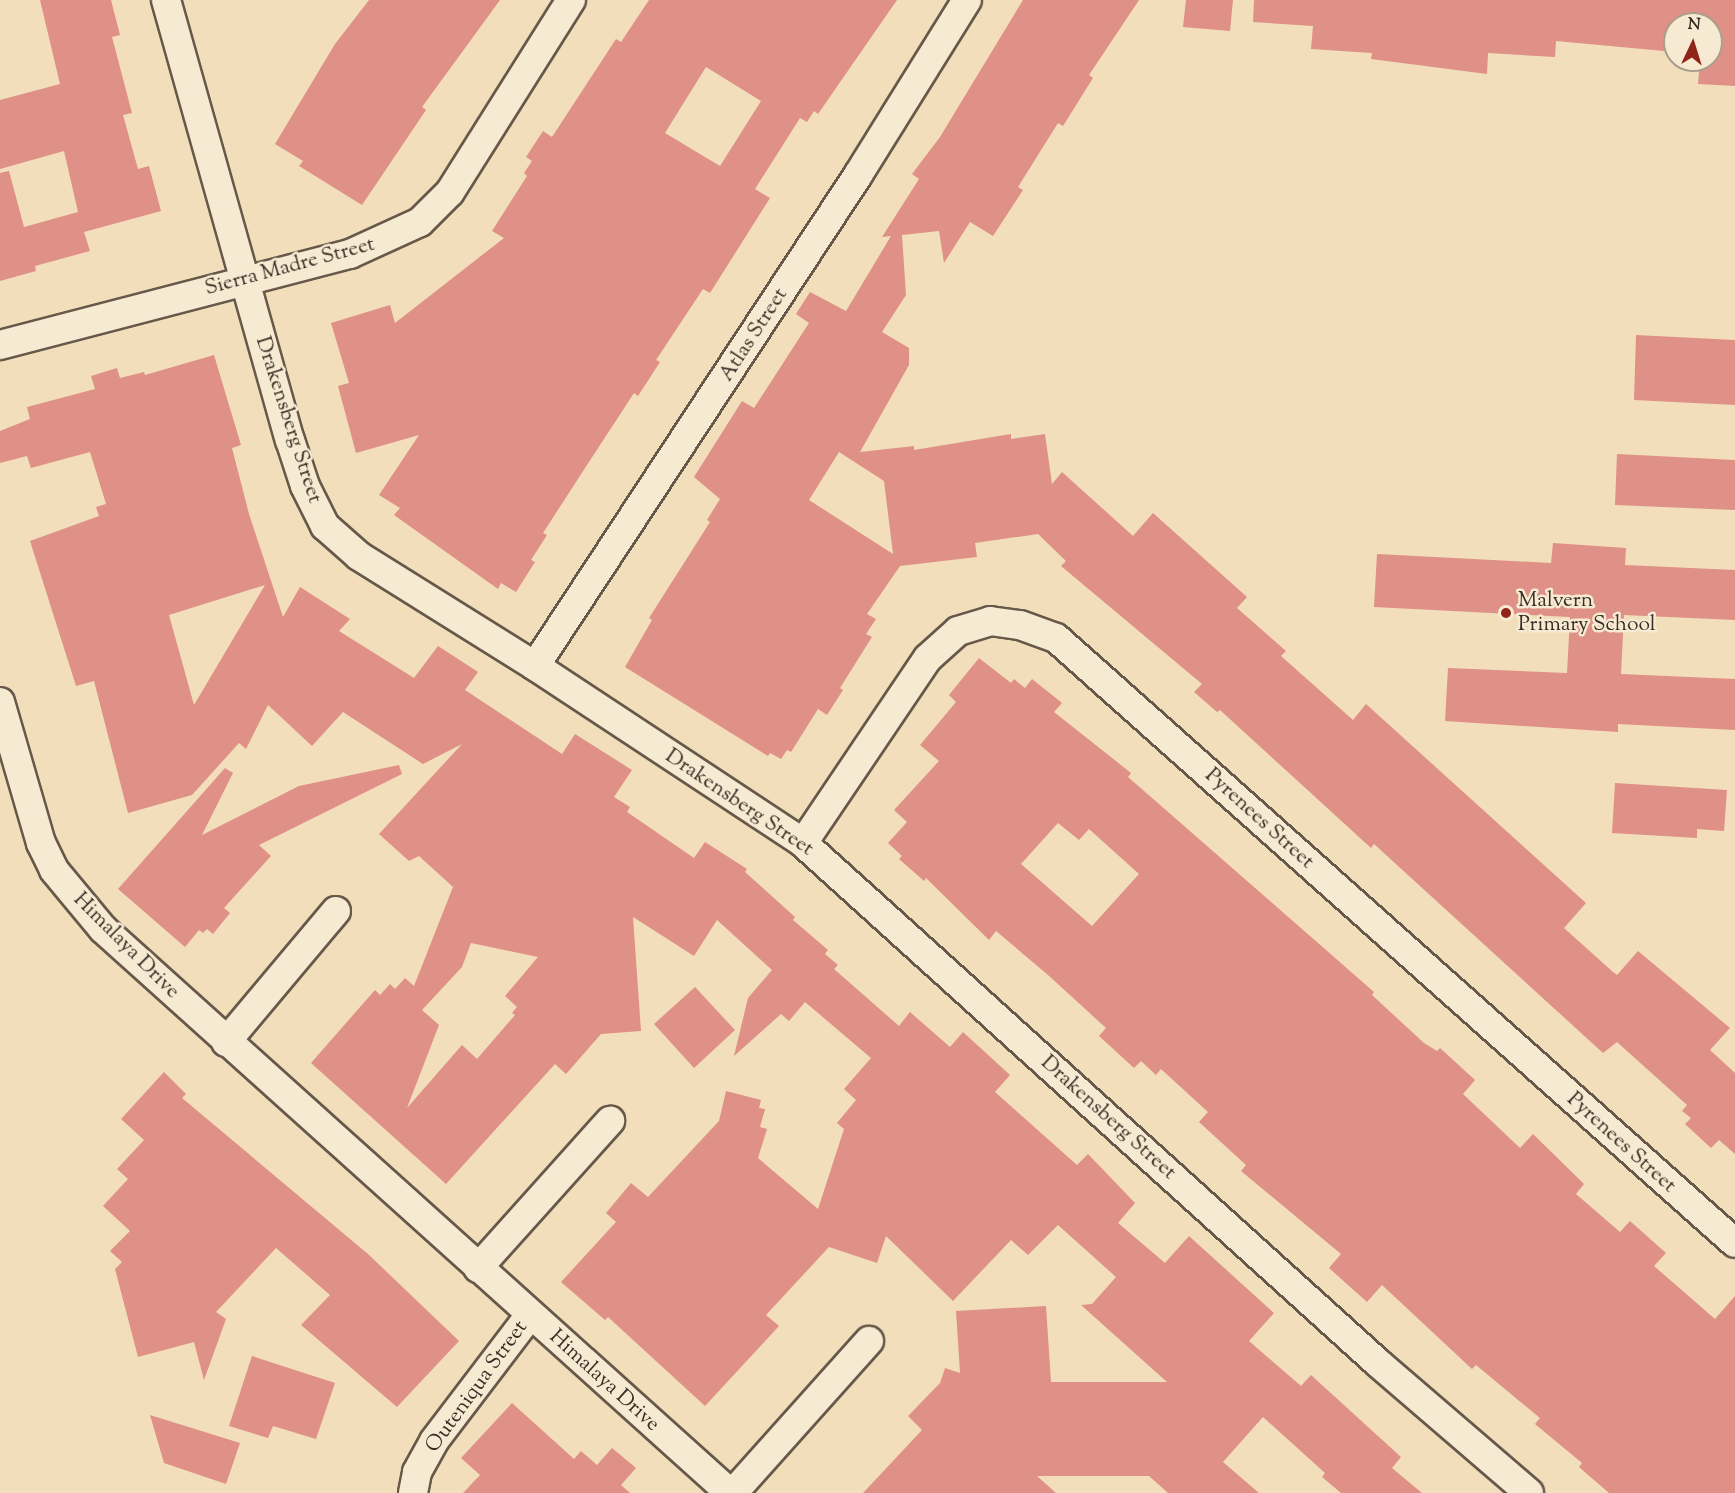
<!DOCTYPE html>
<style>
body{margin:0}
#map{position:relative;width:1735px;height:1493px;overflow:hidden;background:#f2deba;font-family:"Sorts Mill Goudy",serif}
div>[style]{position:absolute}
.building>*{inset:0;background:#df9087}
.roads{filter:drop-shadow(2px 0 #67594a) drop-shadow(-2px 0 #67594a) drop-shadow(0 2px #67594a) drop-shadow(0 -2px #67594a)}
.minor>*{height:28px;margin:-14px;padding:0 14px;transform-origin:14px;border-radius:14px;background:#f7ead2}
.dots>*{width:16px;height:16px;translate:-50% -50%;box-sizing:border-box;border:3px solid #f7ead2;border-radius:50%}
span{translate:-50% -50%;white-space:nowrap;text-align:center;line-height:1.15;-webkit-text-stroke:5px #f7ead2;paint-order:stroke}
.street-label{font-size:21px;color:#392d25}
.poi-label{font-size:21px;color:#392d25}
.left{translate:0 -50%;text-align:left}
.north{position:absolute;left:1663px;top:12px;width:60px;height:60px;box-sizing:border-box;background:#f7ead2;border:2px solid #ab9e8d;border-radius:50%;rotate:4deg;font-size:16px;font-weight:700;line-height:24px;text-align:center;color:#392d25}
.north::after{content:'';display:block;margin:auto;width:21px;height:27px;background:#8f2418;clip-path:polygon(50% 0,100% 100%,50% 72%,0 100%)}
</style>
<div id="map">
<div class="building">
<div style="clip-path:polygon(40px 0,111px 0,120px 35px,112px 37px,132px 113px,123px 115px,138px 169px,149px 166px,161px 211px,84px 232px,90px 251px,35px 266px,36px 271px,0 281px,0 173px,9px 171px,24px 227px,78px 212px,64px 151px,0 169px,0 100px,60px 84px)"></div>
<div style="clip-path:polygon(369px 0,500px 0,422px 107px,426px 110px,362px 205px,299px 166px,303px 161px,275px 144px,335px 44px)"></div>
<div style="clip-path:polygon(evenodd,649px 0,897px 0,818px 114px,814px 111px,807px 122px,800px 118px,755px 189px,770px 198px,710px 293px,703px 289px,656px 360px,660px 362px,638px 396px,634px 393px,587px 465px,543px 533px,547px 535px,531px 560px,535px 562px,516px 592px,501px 583px,498px 589px,394px 515px,400px 508px,379px 495px,419px 435px,356px 453px,338px 386px,349px 383px,331px 323px,390px 305px,395px 323px,504px 238px,492px 231px,527px 176px,524px 173px,532px 161px,526px 157px,543px 131px,552px 137px,616px 39px,621px 42px,649px 0,706px 67px,761px 101px,720px 166px,665px 133px,706px 67px)"></div>
<div style="clip-path:polygon(evenodd,1023px 0,1139px 0,1089px 75px,1093px 78px,1063px 126px,1058px 123px,1018px 187px,1023px 190px,993px 236px,970px 222px,944px 263px,939px 231px,902px 235px,906px 295px,882px 332px,909px 348px,909px 365px,860px 452px,914px 446px,914px 450px,1011px 434px,1011px 439px,1045px 434px,1052px 484px,1062px 472px,1133px 536px,1153px 513px,1247px 597px,1237px 608px,1286px 651px,1281px 656px,1353px 720px,1366px 704px,1586px 903px,1564px 928px,1613px 972px,1617px 975px,1638px 951px,1730px 1028px,1710px 1050px,1735px 1073px,1735px 1154px,1719px 1140px,1711px 1148px,1685px 1124px,1691px 1118px,1682px 1111px,1687px 1105px,1617px 1042px,1603px 1053px,1374px 844px,1371px 848px,1220px 710px,1217px 712px,1194px 692px,1202px 684px,1061px 566px,1066px 561px,1038px 534px,975px 543px,977px 557px,900px 566px,867px 614px,876px 619px,866px 634px,872px 637px,840px 688px,843px 690px,827px 715px,818px 709px,791px 752px,787px 750px,781px 759px,770px 753px,768px 756px,625px 667px,652px 620px,649px 618px,710px 522px,707px 520px,720px 499px,694px 477px,742px 401px,754px 408px,809px 323px,796px 314px,810px 292px,846px 311px,891px 236px,882px 237px,919px 179px,912px 174px,940px 137px,1023px 0,839px 452px,884px 481px,893px 554px,809px 500px,839px 452px)"></div>
<div style="clip-path:polygon(1186px 0,1233px 0,1230px 31px,1183px 27px)"></div>
<div style="clip-path:polygon(1254px 0,1735px 0,1735px 86px,1698px 84px,1700px 60px,1711px 60px,1711px 24px,1675px 24px,1675px 52px,1556px 41px,1555px 57px,1488px 53px,1487px 74px,1371px 59px,1372px 53px,1311px 49px,1313px 26px,1253px 22px)"></div>
<div style="clip-path:polygon(1636px 335px,1735px 340px,1735px 405px,1634px 400px)"></div>
<div style="clip-path:polygon(evenodd,214px 355px,241px 445px,232px 448px,249px 514px,283px 617px,300px 587px,350px 619px,339px 631px,414px 678px,438px 646px,478px 672px,465px 690px,562px 754px,575px 734px,632px 770px,614px 797px,630px 807px,627px 812px,694px 858px,705px 842px,747px 869px,745px 872px,795px 917px,793px 920px,828px 950px,825px 954px,838px 965px,834px 969px,899px 1026px,910px 1012px,950px 1047px,963px 1032px,1010px 1075px,995px 1092px,1077px 1165px,1088px 1154px,1135px 1203px,1118px 1223px,1165px 1263px,1189px 1236px,1274px 1313px,1249px 1341px,1301px 1386px,1311px 1375px,1401px 1457px,1392px 1468px,1422px 1493px,1341px 1493px,1322px 1477px,1325px 1473px,1263px 1417px,1223px 1462px,1259px 1493px,1168px 1493px,1149px 1476px,1037px 1476px,1056px 1493px,863px 1493px,922px 1430px,908px 1416px,940px 1383px,945px 1368px,960px 1373px,956px 1311px,1046px 1306px,1051px 1382px,1167px 1382px,1081px 1305px,1092px 1304px,1116px 1277px,1058px 1225px,1028px 1255px,1011px 1240px,953px 1301px,886px 1236px,877px 1263px,829px 1247px,766px 1315px,779px 1326px,705px 1406px,608px 1317px,605px 1320px,561px 1282px,616px 1222px,606px 1213px,631px 1183px,648px 1197px,719px 1121px,726px 1091px,761px 1100px,759px 1108px,765px 1109px,760px 1127px,767px 1129px,758px 1158px,818px 1209px,844px 1129px,837px 1123px,856px 1100px,844px 1089px,871px 1058px,805px 1002px,789px 1021px,781px 1014px,734px 1056px,748px 998px,772px 970px,717px 920px,694px 956px,633px 917px,641px 1031px,601px 1034px,566px 1074px,555px 1064px,446px 1184px,311px 1063px,375px 990px,380px 995px,390px 984px,395px 989px,405px 978px,414px 986px,453px 887px,419px 856px,409px 861px,379px 834px,462px 744px,423px 764px,343px 712px,312px 746px,268px 705px,246px 749px,239px 743px,192px 795px,128px 813px,94px 681px,76px 686px,30px 541px,99px 516px,96px 507px,106px 504px,90px 452px,31px 468px,27px 456px,0 463px,0 431px,30px 419px,27px 407px,95px 389px,91px 376px,117px 368px,120px 378px,144px 372px,145px 375px,214px 355px,265px 585px,194px 705px,169px 615px,265px 585px,214px 355px,471px 943px,538px 957px,505px 996px,517px 1007px,512px 1013px,515px 1015px,477px 1059px,462px 1045px,407px 1108px,439px 1025px,422px 1010px,462px 967px,471px 943px)"></div>
<div style="clip-path:polygon(1617px 454px,1735px 460px,1735px 510px,1615px 505px)"></div>
<div style="clip-path:polygon(1553px 543px,1626px 548px,1625px 565px,1735px 570px,1735px 620px,1624px 615px,1621px 674px,1735px 679px,1735px 730px,1618px 724px,1618px 732px,1445px 721px,1448px 668px,1567px 673px,1570px 617px,1374px 607px,1377px 554px,1551px 563px)"></div>
<div style="clip-path:polygon(evenodd,979px 658px,1011px 683px,1014px 679px,1025px 688px,1032px 679px,1062px 703px,1054px 712px,1131px 773px,1128px 777px,1374px 992px,1372px 995px,1424px 1043px,1437px 1051px,1440px 1048px,1475px 1080px,1463px 1094px,1520px 1148px,1533px 1134px,1584px 1184px,1576px 1194px,1620px 1232px,1630px 1221px,1666px 1253px,1654px 1266px,1715px 1319px,1735px 1296px,1735px 1493px,1609px 1493px,1579px 1467px,1582px 1463px,1535px 1424px,1540px 1418px,1476px 1365px,1472px 1369px,1382px 1285px,1367px 1302px,1329px 1268px,1341px 1254px,1241px 1171px,1246px 1165px,1199px 1122px,1208px 1112px,1161px 1069px,1156px 1075px,1141px 1061px,1134px 1068px,1099px 1036px,1106px 1028px,1048px 975px,996px 931px,989px 940px,926px 878px,924px 881px,899px 859px,902px 856px,888px 843px,907px 822px,894px 810px,939px 761px,920px 745px,956px 702px,949px 695px,979px 658px,1058px 823px,1079px 840px,1089px 829px,1139px 874px,1092px 926px,1021px 864px,1058px 823px)"></div>
<div style="clip-path:polygon(399px 765px,402px 774px,259px 845px,271px 856px,224px 908px,230px 913px,213px 934px,207px 929px,203px 933px,199px 930px,185px 947px,118px 889px,225px 768px,233px 773px,202px 835px,299px 786px)"></div>
<div style="clip-path:polygon(1615px 783px,1727px 790px,1724px 831px,1697px 829px,1697px 838px,1612px 833px)"></div>
<div style="clip-path:polygon(695px 987px,735px 1030px,694px 1068px,654px 1024px)"></div>
<div style="clip-path:polygon(164px 1072px,186px 1094px,182px 1098px,368px 1254px,459px 1341px,397px 1407px,301px 1325px,330px 1295px,276px 1248px,216px 1312px,226px 1319px,204px 1380px,194px 1342px,138px 1357px,115px 1269px,122px 1262px,110px 1251px,130px 1231px,103px 1206px,128px 1179px,117px 1169px,144px 1140px,121px 1119px)"></div>
<div style="clip-path:polygon(252px 1356px,335px 1383px,316px 1439px,273px 1426px,268px 1438px,229px 1426px)"></div>
<div style="clip-path:polygon(512px 1403px,574px 1459px,581px 1451px,597px 1465px,612px 1448px,636px 1468px,621px 1485px,630px 1493px,463px 1493px,480px 1475px,461px 1458px)"></div>
<div style="clip-path:polygon(150px 1415px,240px 1443px,226px 1484px,164px 1463px)"></div>
</div>
<div class="roads">
<div class="minor">
<div style="left:166px;top:0;width:457px;rotate:74.3deg"></div>
<div style="left:290px;top:440px;width:48px;rotate:71.9deg"></div>
<div style="left:305px;top:486px;width:45px;rotate:63.4deg"></div>
<div style="left:325px;top:526px;width:45px;rotate:41.4deg"></div>
<div style="left:359px;top:556px;width:208px;rotate:32deg"></div>
<div style="left:535px;top:666px;width:321px;rotate:33.4deg"></div>
<div style="left:803px;top:843px;width:775px;rotate:42.12deg"></div>
<div style="left:1378px;top:1363px;width:199px;rotate:40.7deg"></div>
<div style="left:0;top:345px;width:362px;rotate:-14.6deg"></div>
<div style="left:350px;top:254px;width:77px;rotate:-24.6deg"></div>
<div style="left:420px;top:222px;width:42px;rotate:-45deg"></div>
<div style="left:450px;top:192px;width:227px;rotate:-57.8deg"></div>
<div style="left:535px;top:666px;width:588px;rotate:-56.66deg"></div>
<div style="left:858px;top:175px;width:206px;rotate:-58.1deg"></div>
<div style="left:0;top:702px;width:147px;rotate:73.8deg"></div>
<div style="left:41px;top:843px;width:30px;rotate:64deg"></div>
<div style="left:54px;top:870px;width:77px;rotate:50.3deg"></div>
<div style="left:103px;top:929px;width:843px;rotate:41.97deg"></div>
<div style="left:803px;top:843px;width:223px;rotate:-56deg"></div>
<div style="left:928px;top:658px;width:40px;rotate:-42deg"></div>
<div style="left:958px;top:631px;width:34px;rotate:-17deg"></div>
<div style="left:990px;top:621px;width:30px;rotate:8deg"></div>
<div style="left:1020px;top:625px;width:38px;rotate:20deg"></div>
<div style="left:1056px;top:638px;width:909px;rotate:41.7deg"></div>
<div style="left:226px;top:1042px;width:171px;rotate:-50deg"></div>
<div style="left:478px;top:1268px;width:198px;rotate:-48.1deg"></div>
<div style="left:413px;top:1493px;width:21px;rotate:-79deg"></div>
<div style="left:417px;top:1472px;width:35px;rotate:-61deg"></div>
<div style="left:434px;top:1441px;width:158px;rotate:-52.7deg"></div>
<div style="left:733px;top:1493px;width:204px;rotate:-48.2deg"></div>
</div>
</div>
<div class="dots">
<div style="left:1506px;top:613px;background:#8f2418"></div>
</div>
<div class="street-label">
<span style="left:290px;top:267px;rotate:-15deg">Sierra Madre Street</span>
<span style="left:754px;top:335px;rotate:-57deg">Atlas Street</span>
<span style="left:288px;top:420px;rotate:72deg">Drakensberg Street</span>
<span style="left:739px;top:803px;rotate:34deg">Drakensberg Street</span>
<span style="left:1259px;top:819px;rotate:42deg">Pyrenees Street</span>
<span style="left:126px;top:946px;rotate:45deg">Himalaya Drive</span>
<span style="left:1108px;top:1118px;rotate:42deg">Drakensberg Street</span>
<span style="left:1621px;top:1143px;rotate:42deg">Pyrenees Street</span>
<span style="left:604px;top:1381px;rotate:42deg">Himalaya Drive</span>
<span style="left:477px;top:1387px;rotate:-54deg">Outeniqua Street</span>
</div>
<div class="poi-label">
<span class="left" style="left:1518px;top:613px">Malvern<br>Primary School</span>
</div>
<div class="north">N</div>
</div>
